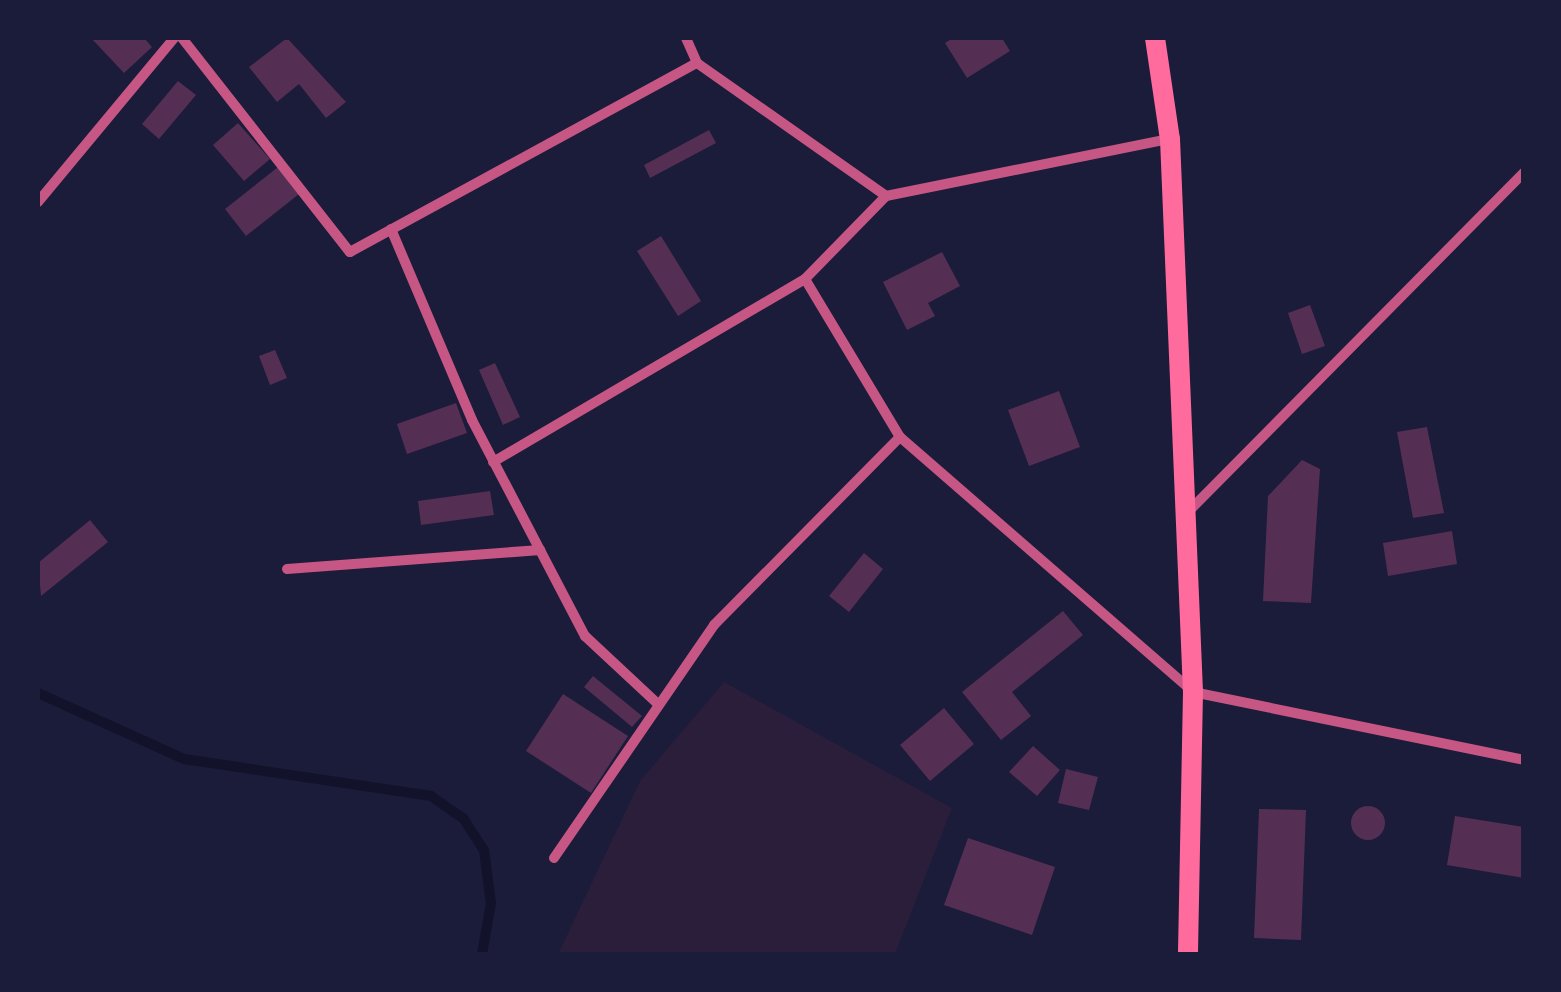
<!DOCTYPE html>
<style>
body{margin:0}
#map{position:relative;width:1561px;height:992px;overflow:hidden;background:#1b1b3a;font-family:"Archivo Narrow",sans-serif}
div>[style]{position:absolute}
.green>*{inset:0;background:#2a1e3b}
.stream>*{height:10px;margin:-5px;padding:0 5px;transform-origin:5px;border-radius:5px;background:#12122b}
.building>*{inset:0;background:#542f53}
.round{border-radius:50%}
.minor>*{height:10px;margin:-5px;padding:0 5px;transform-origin:5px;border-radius:5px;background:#c65784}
.secondary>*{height:20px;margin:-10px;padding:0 10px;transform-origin:10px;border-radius:10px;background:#ff6b9d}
span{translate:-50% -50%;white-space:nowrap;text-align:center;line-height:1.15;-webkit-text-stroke:10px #1b1b3a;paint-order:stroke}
.frame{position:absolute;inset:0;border:40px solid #1b1b3a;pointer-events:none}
</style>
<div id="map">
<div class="green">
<div style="clip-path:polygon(724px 682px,952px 808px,895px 954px,558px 954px,640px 781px)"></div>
</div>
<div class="stream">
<div style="left:38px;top:693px;width:160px;rotate:24.3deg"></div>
<div style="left:184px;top:759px;width:250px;rotate:8.5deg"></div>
<div style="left:431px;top:796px;width:39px;rotate:35deg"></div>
<div style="left:463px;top:818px;width:38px;rotate:57deg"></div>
<div style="left:484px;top:850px;width:53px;rotate:82.5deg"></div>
<div style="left:491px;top:903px;width:52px;rotate:100deg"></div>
</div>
<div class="building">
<div style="clip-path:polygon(91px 38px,144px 38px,152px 47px,124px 73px)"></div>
<div style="clip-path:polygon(287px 38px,346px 102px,326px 118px,299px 84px,277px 102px,249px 67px)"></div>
<div style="clip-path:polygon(953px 38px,1002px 38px,1010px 51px,967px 78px,945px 43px)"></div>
<div style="clip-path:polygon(178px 81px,196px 95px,159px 139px,142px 124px)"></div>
<div style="clip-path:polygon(238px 123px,270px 159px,244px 181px,213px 145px)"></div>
<div style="clip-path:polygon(709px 130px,716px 143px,650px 178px,644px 165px)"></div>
<div style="clip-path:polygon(278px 167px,299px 194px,246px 236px,225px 209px)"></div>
<div style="clip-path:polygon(661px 236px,701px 301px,678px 316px,637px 251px)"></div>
<div style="clip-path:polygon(942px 252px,960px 286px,928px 303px,935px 316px,907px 330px,883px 282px)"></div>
<div style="clip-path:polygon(1310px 305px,1325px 346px,1302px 354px,1288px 313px)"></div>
<div style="clip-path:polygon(275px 350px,287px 378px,270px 385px,259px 356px)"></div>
<div style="clip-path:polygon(495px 363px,520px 417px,503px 425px,479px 370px)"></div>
<div style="clip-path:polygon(1059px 391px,1080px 447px,1029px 466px,1008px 410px)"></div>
<div style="clip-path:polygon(456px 403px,467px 433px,407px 454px,397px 424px)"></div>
<div style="clip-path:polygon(1427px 427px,1444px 513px,1413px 518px,1397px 432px)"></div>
<div style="clip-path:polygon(1302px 460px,1320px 469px,1311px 603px,1263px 601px,1268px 496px)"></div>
<div style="clip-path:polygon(490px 491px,494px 515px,421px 525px,418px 501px)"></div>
<div style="clip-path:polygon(90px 520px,108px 542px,41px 596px,38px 563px)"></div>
<div style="clip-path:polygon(1452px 531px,1457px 564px,1388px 576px,1383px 543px)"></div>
<div style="clip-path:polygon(864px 553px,883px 569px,849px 612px,829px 596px)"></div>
<div style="clip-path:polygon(1063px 611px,1083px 635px,1012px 692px,1031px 716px,1001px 740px,962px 692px)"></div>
<div style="clip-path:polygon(593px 676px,642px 716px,632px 727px,584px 687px)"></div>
<div style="clip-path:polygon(563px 694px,628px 736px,591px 793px,526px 751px)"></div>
<div style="clip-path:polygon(944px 708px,974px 744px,930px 781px,900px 745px)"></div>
<div style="clip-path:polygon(1033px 746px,1060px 770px,1037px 796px,1009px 772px)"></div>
<div style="clip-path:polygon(1066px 769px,1098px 777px,1089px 810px,1058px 803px)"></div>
<div class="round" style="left:1351px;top:806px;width:34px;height:34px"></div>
<div style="clip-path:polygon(1259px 809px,1306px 810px,1301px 940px,1254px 938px)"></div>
<div style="clip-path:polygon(1455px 816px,1524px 827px,1524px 878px,1447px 865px)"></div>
<div style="clip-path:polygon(968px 838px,1055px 867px,1032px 935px,944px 905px)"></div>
</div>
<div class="minor">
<div style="left:182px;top:38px;width:272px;rotate:51.9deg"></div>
<div style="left:350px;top:252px;width:395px;rotate:-28.6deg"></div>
<div style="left:686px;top:38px;width:27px;rotate:66deg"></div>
<div style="left:697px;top:63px;width:231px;rotate:35.1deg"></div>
<div style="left:886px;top:196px;width:289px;rotate:-11.4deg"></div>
<div style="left:38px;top:202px;width:213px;rotate:-50.3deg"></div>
<div style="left:391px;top:229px;width:207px;rotate:67deg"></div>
<div style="left:472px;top:420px;width:244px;rotate:62.4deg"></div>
<div style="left:585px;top:636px;width:101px;rotate:43deg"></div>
<div style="left:805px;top:279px;width:184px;rotate:59deg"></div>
<div style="left:900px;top:437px;width:388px;rotate:41deg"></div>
<div style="left:1193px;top:692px;width:338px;rotate:11.6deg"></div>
<div style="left:493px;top:462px;width:362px;rotate:-30.4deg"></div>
<div style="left:805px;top:279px;width:116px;rotate:-45.7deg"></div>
<div style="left:1188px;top:512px;width:478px;rotate:-45.3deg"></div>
<div style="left:287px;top:569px;width:254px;rotate:-4.3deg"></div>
<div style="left:554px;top:858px;width:283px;rotate:-55.5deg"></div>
<div style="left:714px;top:625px;width:264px;rotate:-45.3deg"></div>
</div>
<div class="secondary">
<div style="left:1155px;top:38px;width:102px;rotate:81.6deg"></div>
<div style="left:1170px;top:139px;width:553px;rotate:87.62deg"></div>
<div style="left:1193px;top:692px;width:262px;rotate:91.1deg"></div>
</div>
<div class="frame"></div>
</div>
